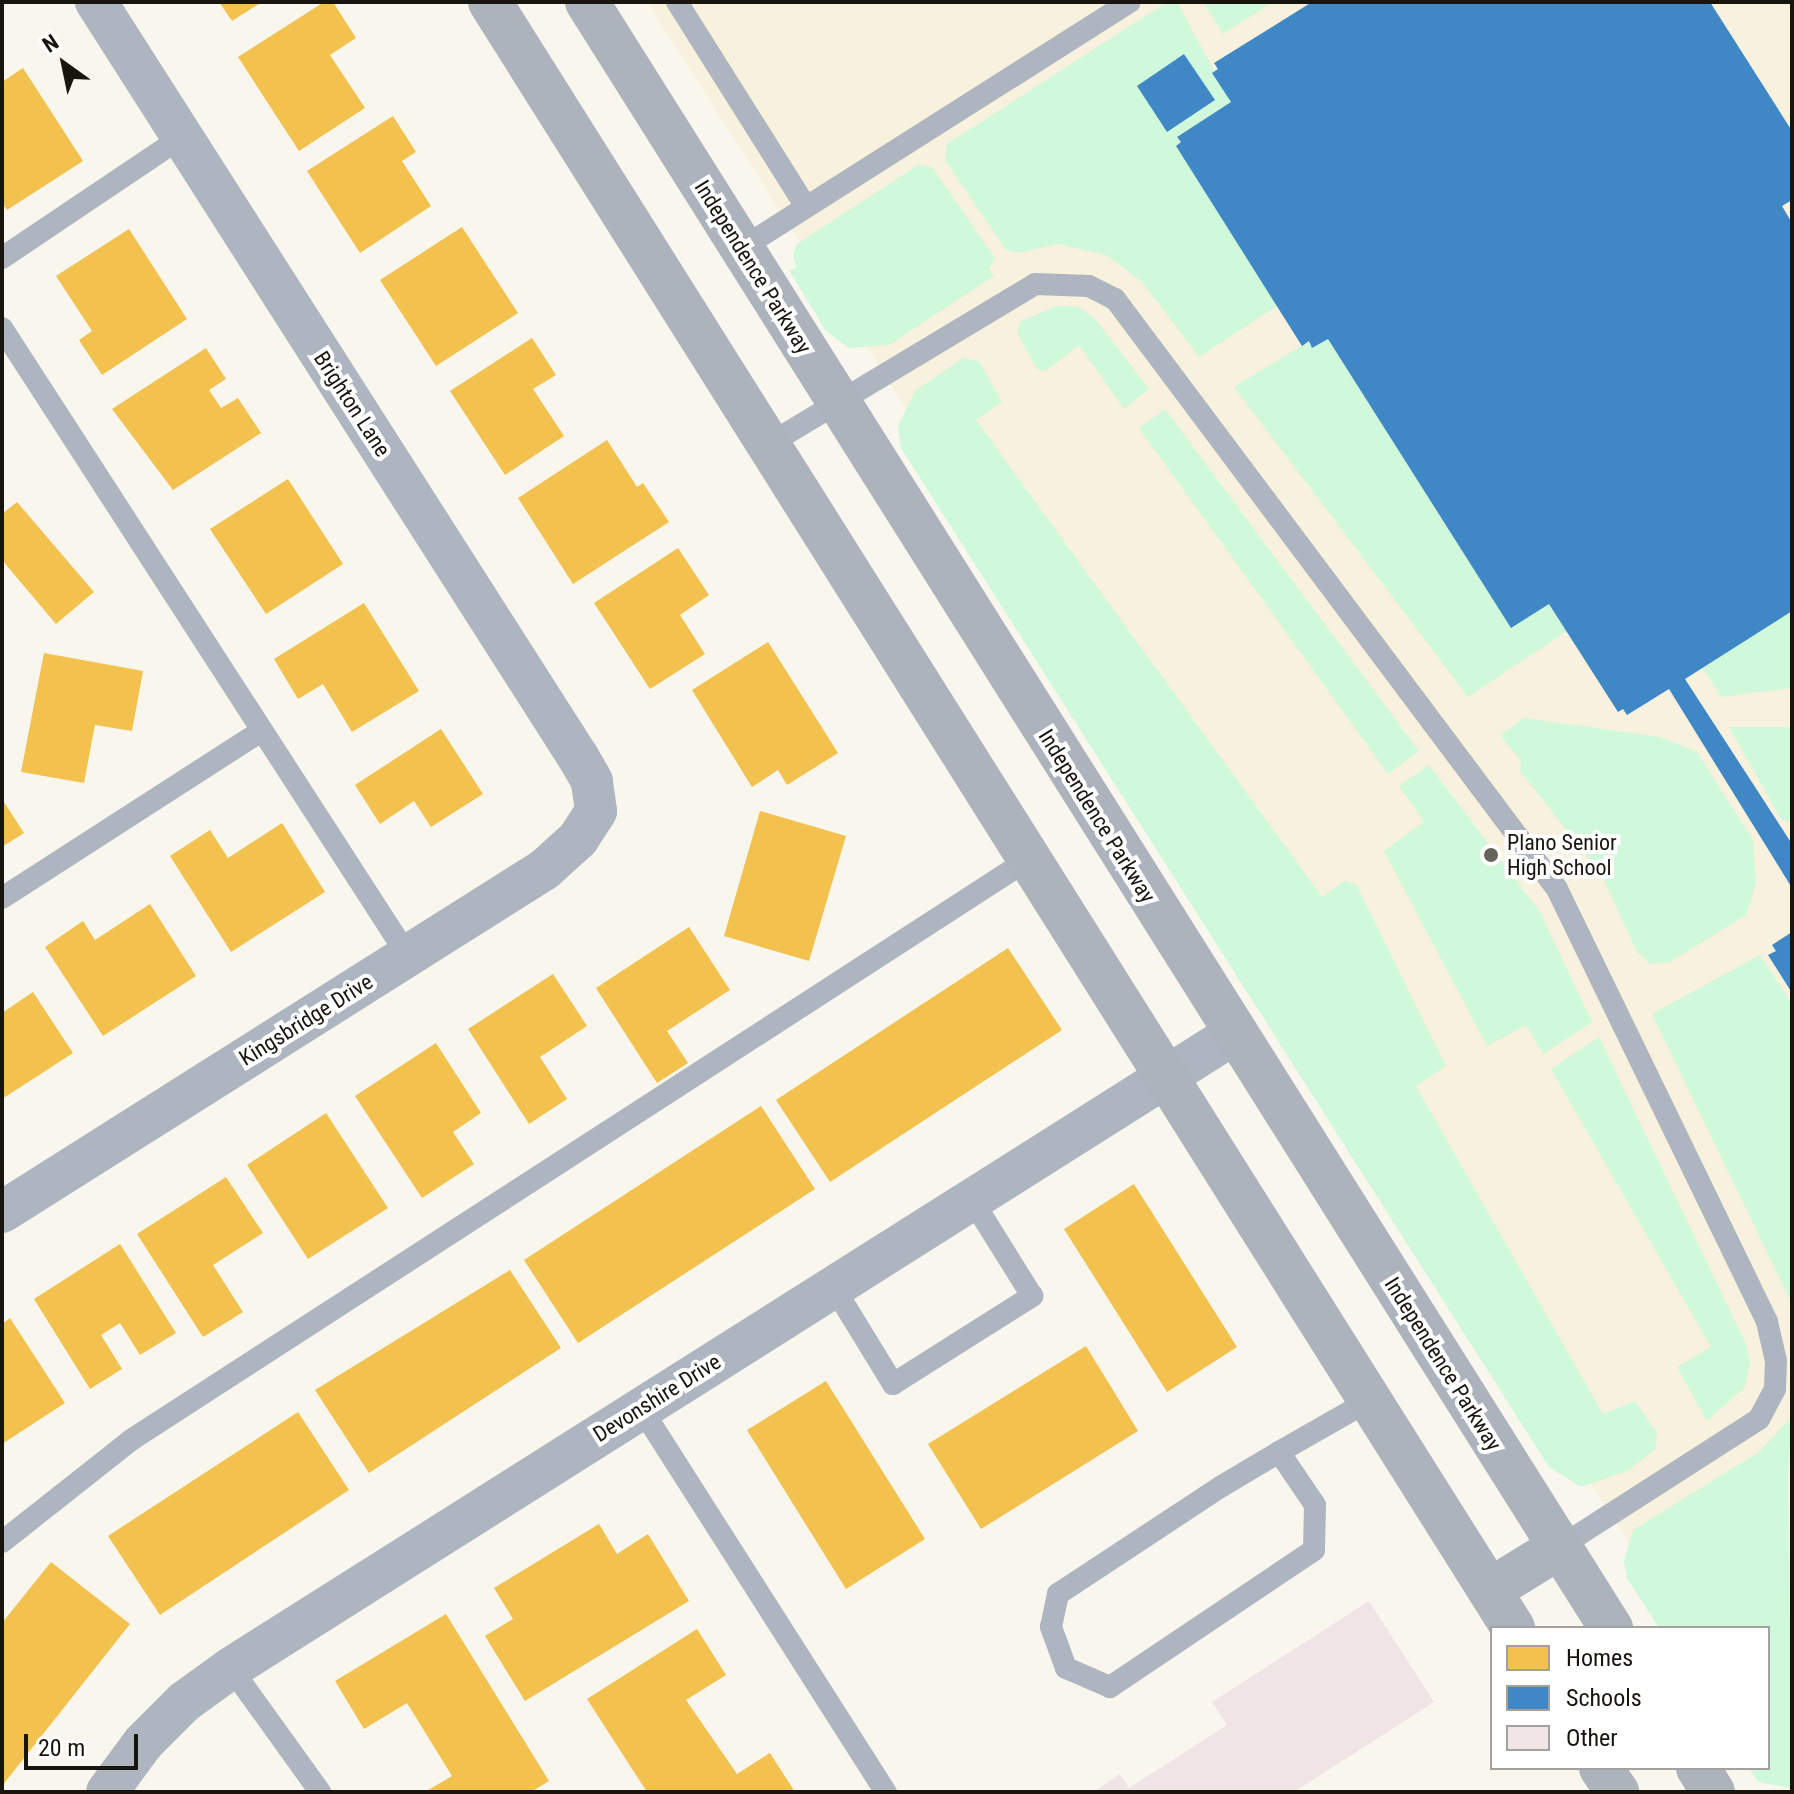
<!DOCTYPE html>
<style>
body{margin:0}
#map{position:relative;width:1794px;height:1794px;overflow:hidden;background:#f9f6ed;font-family:"Roboto Condensed",sans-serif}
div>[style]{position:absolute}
.built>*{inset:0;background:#f8f1dd}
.green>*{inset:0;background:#d0f8db}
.homes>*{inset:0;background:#f2c14e}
.schools>*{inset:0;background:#3f88c5}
.building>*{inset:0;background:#f0e4e7}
.service>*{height:22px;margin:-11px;padding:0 11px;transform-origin:11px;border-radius:11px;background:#adb5c0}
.minor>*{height:42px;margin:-21px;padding:0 21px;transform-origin:21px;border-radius:21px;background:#adb5c0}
.secondary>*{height:44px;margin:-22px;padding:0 22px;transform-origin:22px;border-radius:22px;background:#acb3bd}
.dots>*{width:22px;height:22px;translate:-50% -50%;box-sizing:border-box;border:4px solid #fff;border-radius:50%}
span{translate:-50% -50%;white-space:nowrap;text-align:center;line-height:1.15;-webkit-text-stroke:8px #fff;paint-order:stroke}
.street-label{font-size:22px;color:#18150e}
.poi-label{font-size:22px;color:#18150e}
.left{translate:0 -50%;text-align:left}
.frame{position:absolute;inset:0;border:4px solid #18150e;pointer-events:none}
.legend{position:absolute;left:1490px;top:1626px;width:280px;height:144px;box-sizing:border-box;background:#fff;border:2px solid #a3a19f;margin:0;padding:10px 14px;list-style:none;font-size:24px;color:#18150e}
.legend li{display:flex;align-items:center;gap:16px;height:40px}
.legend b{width:40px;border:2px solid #a3a19f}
.north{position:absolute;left:24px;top:24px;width:80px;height:80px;-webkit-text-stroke:6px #fff;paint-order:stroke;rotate:327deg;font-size:22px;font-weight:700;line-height:32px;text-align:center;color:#18150e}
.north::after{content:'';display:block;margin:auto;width:28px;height:36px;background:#18150e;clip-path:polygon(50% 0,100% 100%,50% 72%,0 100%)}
.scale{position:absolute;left:24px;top:1734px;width:114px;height:36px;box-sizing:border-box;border:4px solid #18150e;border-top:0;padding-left:10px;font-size:24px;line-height:28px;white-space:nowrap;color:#18150e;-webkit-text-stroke:6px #fff;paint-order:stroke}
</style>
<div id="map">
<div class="built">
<div style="clip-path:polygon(647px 2px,1792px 2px,1792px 1792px,1768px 1762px,1768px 1628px,1683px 1628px)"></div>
</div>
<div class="green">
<div style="clip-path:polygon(1167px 2px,1177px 2px,1231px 102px,1178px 136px,1181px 142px,1176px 146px,1277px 306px,1199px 357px,1142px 282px,1106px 255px,1057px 244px,1019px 253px,1006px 250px,945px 160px,947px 144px)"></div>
<div style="clip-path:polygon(1203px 2px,1273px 2px,1223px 34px)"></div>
<div style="clip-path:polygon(918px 165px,932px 167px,995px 258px,989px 269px,994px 276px,889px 345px,849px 348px,826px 331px,789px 270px,796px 268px,793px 254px,797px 244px)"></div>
<div style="clip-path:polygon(1056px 306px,1077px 306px,1095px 319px,1149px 389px,1124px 409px,1079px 345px,1046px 371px,1037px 369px,1017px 332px,1020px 322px)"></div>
<div style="clip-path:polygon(1328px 339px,1511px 627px,1549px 604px,1567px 631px,1468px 697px,1234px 387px,1309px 341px,1312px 348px)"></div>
<div style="clip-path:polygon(963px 358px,979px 361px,1002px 402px,976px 420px,1322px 897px,1344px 881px,1356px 884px,1446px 1066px,1416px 1086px,1603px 1414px,1635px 1401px,1657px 1433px,1655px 1450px,1627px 1471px,1581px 1487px,1549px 1467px,901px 448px,898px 426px,915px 391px)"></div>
<div style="clip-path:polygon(1165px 409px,1419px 751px,1388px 774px,1139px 428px)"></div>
<div style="clip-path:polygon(1792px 611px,1792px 688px,1722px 697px,1702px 668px)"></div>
<div style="clip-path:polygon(1524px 718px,1660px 737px,1697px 752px,1753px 840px,1756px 884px,1746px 915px,1670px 962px,1650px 964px,1637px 952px,1601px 874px,1520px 771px,1521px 761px,1500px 735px)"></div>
<div style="clip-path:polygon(1729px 727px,1792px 727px,1792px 823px,1781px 819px)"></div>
<div style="clip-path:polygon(1429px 765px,1540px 912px,1592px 1022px,1543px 1054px,1526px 1025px,1487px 1046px,1384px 851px,1424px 822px,1399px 786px)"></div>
<div style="clip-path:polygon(1760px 955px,1792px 1004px,1792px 1304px,1652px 1014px)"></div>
<div style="clip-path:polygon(1599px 1037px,1746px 1344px,1750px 1362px,1745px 1387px,1707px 1421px,1677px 1367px,1711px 1347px,1551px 1069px)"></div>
<div style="clip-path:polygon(1792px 1417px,1788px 1476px,1792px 1788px,1758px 1782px,1749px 1768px,1768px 1768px,1768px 1628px,1659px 1628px,1627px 1578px,1624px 1561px,1633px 1530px,1759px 1452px)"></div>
</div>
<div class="homes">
<div style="clip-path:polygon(219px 2px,262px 2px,232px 21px)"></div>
<div style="clip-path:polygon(324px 2px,333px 2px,356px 38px,330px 55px,365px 108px,299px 151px,238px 57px)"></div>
<div style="clip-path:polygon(23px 68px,83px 161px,7px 210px,2px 203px,2px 82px)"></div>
<div style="clip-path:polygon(393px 116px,416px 152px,402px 161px,431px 206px,360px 253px,307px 171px)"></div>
<div style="clip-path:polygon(462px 227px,518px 313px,436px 366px,380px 280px)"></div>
<div style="clip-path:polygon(129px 229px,187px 319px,102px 375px,79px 340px,92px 331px,56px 276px)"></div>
<div style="clip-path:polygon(532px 338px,556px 375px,533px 389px,564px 436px,505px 475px,450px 391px)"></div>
<div style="clip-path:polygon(206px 348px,226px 379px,209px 390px,221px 408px,238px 398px,261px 433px,173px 490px,112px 409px)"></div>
<div style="clip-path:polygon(607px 440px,637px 487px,643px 483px,669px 522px,573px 584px,518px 498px)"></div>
<div style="clip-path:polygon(288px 479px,343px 564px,266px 614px,210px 529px)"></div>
<div style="clip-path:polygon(17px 502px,94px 592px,56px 624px,2px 560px,2px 514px)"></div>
<div style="clip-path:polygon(678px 548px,709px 595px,680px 615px,705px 654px,650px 689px,594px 603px)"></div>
<div style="clip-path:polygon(364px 603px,419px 691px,352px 732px,323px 684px,298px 699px,274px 659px)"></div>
<div style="clip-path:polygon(768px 642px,838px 753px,787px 785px,778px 770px,752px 787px,692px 690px)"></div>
<div style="clip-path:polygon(44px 653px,143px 671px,132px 731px,95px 725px,84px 783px,21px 772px)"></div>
<div style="clip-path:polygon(441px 729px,483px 794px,431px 827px,414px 801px,380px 824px,355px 785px)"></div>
<div style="clip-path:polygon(2px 799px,24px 833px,2px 847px)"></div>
<div style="clip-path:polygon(760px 811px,846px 836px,809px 961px,724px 936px)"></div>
<div style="clip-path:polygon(282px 823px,325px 892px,231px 952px,170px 856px,210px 830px,228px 858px)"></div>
<div style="clip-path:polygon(150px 904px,196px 976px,103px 1036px,45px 947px,83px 921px,95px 940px)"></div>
<div style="clip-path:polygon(689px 927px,730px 990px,667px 1031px,688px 1063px,657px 1083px,596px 988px)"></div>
<div style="clip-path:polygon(1008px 948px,1062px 1030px,830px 1182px,776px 1100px)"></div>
<div style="clip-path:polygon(553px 974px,587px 1026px,540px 1057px,567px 1099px,529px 1124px,468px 1029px)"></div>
<div style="clip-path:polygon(33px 992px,73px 1053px,2px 1099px,2px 1013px)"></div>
<div style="clip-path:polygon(436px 1043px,481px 1113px,453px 1132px,474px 1164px,422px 1198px,355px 1096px)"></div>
<div style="clip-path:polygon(761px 1106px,815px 1189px,578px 1343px,524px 1260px)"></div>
<div style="clip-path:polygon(326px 1113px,388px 1208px,308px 1259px,247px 1165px)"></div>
<div style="clip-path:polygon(226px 1177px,263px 1233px,213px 1265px,243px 1312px,203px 1337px,137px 1234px)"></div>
<div style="clip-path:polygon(1134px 1184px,1237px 1347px,1167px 1392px,1064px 1229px)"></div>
<div style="clip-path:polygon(120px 1244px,176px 1333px,140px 1355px,120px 1323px,101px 1335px,122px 1369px,90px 1389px,34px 1299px)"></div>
<div style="clip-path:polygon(510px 1270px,561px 1348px,369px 1473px,315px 1390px)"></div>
<div style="clip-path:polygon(10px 1318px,65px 1403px,2px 1444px,2px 1324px)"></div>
<div style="clip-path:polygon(1086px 1346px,1138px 1431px,981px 1529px,928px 1444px)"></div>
<div style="clip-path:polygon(826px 1381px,925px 1539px,846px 1589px,747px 1430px)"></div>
<div style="clip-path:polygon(298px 1412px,349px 1490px,160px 1615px,108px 1536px)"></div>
<div style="clip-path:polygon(599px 1524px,617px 1554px,648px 1534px,689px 1601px,525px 1701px,485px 1636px,513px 1619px,494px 1588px)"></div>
<div style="clip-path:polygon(51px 1562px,130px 1624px,2px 1786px,2px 1623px)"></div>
<div style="clip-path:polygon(446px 1614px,549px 1781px,531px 1792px,425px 1792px,452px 1776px,407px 1703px,364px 1729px,335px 1681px)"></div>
<div style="clip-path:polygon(697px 1629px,726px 1675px,686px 1700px,737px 1774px,770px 1753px,795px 1792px,647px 1792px,587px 1699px)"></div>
</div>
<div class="schools">
<div style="clip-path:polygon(1312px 2px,1710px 2px,1792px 131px,1792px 200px,1782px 206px,1792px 223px,1792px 611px,1685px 679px,1792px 844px,1792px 888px,1669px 689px,1627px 715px,1623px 709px,1618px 712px,1549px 604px,1511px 628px,1328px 339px,1312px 348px,1309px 341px,1302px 346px,1176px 146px,1181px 142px,1177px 137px,1231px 102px,1212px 73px,1218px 69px,1214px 63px)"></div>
<div style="clip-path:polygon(1184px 54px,1215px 100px,1167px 132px,1137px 86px)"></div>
<div style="clip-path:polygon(1792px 932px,1792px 993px,1768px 955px,1776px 951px,1772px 945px)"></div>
</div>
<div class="building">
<div style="clip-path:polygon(1369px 1601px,1434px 1702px,1294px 1792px,1093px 1792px,1120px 1774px,1129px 1788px,1227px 1725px,1212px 1702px)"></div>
</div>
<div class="service">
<div style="left:677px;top:2px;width:242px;rotate:57.8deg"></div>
<div style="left:742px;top:248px;width:459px;rotate:-32.4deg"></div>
<div style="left:2px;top:258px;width:217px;rotate:-33.9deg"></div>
<div style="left:2px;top:328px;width:748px;rotate:57.12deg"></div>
<div style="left:769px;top:444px;width:310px;rotate:-31deg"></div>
<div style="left:1035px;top:284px;width:54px;rotate:2.1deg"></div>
<div style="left:1089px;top:286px;width:29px;rotate:27deg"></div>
<div style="left:1115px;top:299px;width:737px;rotate:53.16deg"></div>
<div style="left:1557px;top:889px;width:481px;rotate:64.1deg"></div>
<div style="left:1767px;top:1322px;width:39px;rotate:77deg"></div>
<div style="left:1776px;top:1360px;width:29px;rotate:92deg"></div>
<div style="left:1775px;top:1389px;width:34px;rotate:118deg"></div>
<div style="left:1759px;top:1419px;width:237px;rotate:147.3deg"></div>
<div style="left:2px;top:898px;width:308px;rotate:-32.8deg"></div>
<div style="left:833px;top:1286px;width:115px;rotate:58.5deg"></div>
<div style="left:893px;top:1384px;width:165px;rotate:-32.3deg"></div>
<div style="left:1032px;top:1296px;width:115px;rotate:-121.9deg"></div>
<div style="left:641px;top:1408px;width:456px;rotate:57.5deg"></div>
<div style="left:1279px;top:1452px;width:64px;rotate:55.8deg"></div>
<div style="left:1315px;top:1505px;width:45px;rotate:91.3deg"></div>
<div style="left:1314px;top:1550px;width:246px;rotate:146.1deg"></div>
<div style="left:1110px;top:1687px;width:48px;rotate:-156.6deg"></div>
<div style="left:1066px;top:1668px;width:44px;rotate:-110.1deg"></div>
<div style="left:1051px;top:1627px;width:34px;rotate:-78deg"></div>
<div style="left:1058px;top:1594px;width:196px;rotate:-33.4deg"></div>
<div style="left:1222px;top:1486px;width:66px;rotate:-30.8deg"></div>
<div style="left:1279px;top:1452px;width:107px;rotate:-29.7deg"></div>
<div style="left:2px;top:1542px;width:164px;rotate:-38.3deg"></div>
<div style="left:131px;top:1440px;width:1070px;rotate:-32.9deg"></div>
<div style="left:231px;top:1668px;width:153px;rotate:54.3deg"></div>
</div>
<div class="minor">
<div style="left:2px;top:1212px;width:642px;rotate:-32.28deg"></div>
<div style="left:545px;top:869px;width:45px;rotate:-42.3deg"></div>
<div style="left:578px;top:839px;width:33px;rotate:-57deg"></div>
<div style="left:596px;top:811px;width:30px;rotate:-98deg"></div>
<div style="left:592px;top:781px;width:28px;rotate:-120deg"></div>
<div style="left:578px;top:757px;width:896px;rotate:-122.55deg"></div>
<div style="left:107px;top:1792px;width:61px;rotate:-53.7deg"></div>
<div style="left:143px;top:1743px;width:58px;rotate:-45deg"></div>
<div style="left:184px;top:1702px;width:58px;rotate:-35.9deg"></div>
<div style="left:231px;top:1668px;width:1187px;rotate:-32.3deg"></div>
</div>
<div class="secondary">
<div style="left:490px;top:2px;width:1921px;rotate:57.82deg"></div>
<div style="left:587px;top:2px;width:1922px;rotate:57.8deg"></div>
<div style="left:1490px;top:1590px;width:82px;rotate:-31.6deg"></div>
<div style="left:1601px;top:1768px;width:29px;rotate:56deg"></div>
<div style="left:1698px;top:1768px;width:28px;rotate:58deg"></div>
</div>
<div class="dots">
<div style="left:1491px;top:855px;background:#67645c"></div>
</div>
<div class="street-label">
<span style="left:753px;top:267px;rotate:58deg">Independence Parkway</span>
<span style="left:352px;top:404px;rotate:57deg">Brighton Lane</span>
<span style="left:1097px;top:816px;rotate:58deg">Independence Parkway</span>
<span style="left:306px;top:1020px;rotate:-32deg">Kingsbridge Drive</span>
<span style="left:1443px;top:1364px;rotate:58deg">Independence Parkway</span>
<span style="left:657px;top:1398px;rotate:-32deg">Devonshire Drive</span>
</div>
<div class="poi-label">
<span class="left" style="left:1507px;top:855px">Plano Senior<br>High School</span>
</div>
<div class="frame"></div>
<ul class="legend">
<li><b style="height:22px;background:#f2c14e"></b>Homes</li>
<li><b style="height:22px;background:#3f88c5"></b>Schools</li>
<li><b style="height:22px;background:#f0e4e7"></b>Other</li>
</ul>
<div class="north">N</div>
<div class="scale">20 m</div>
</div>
